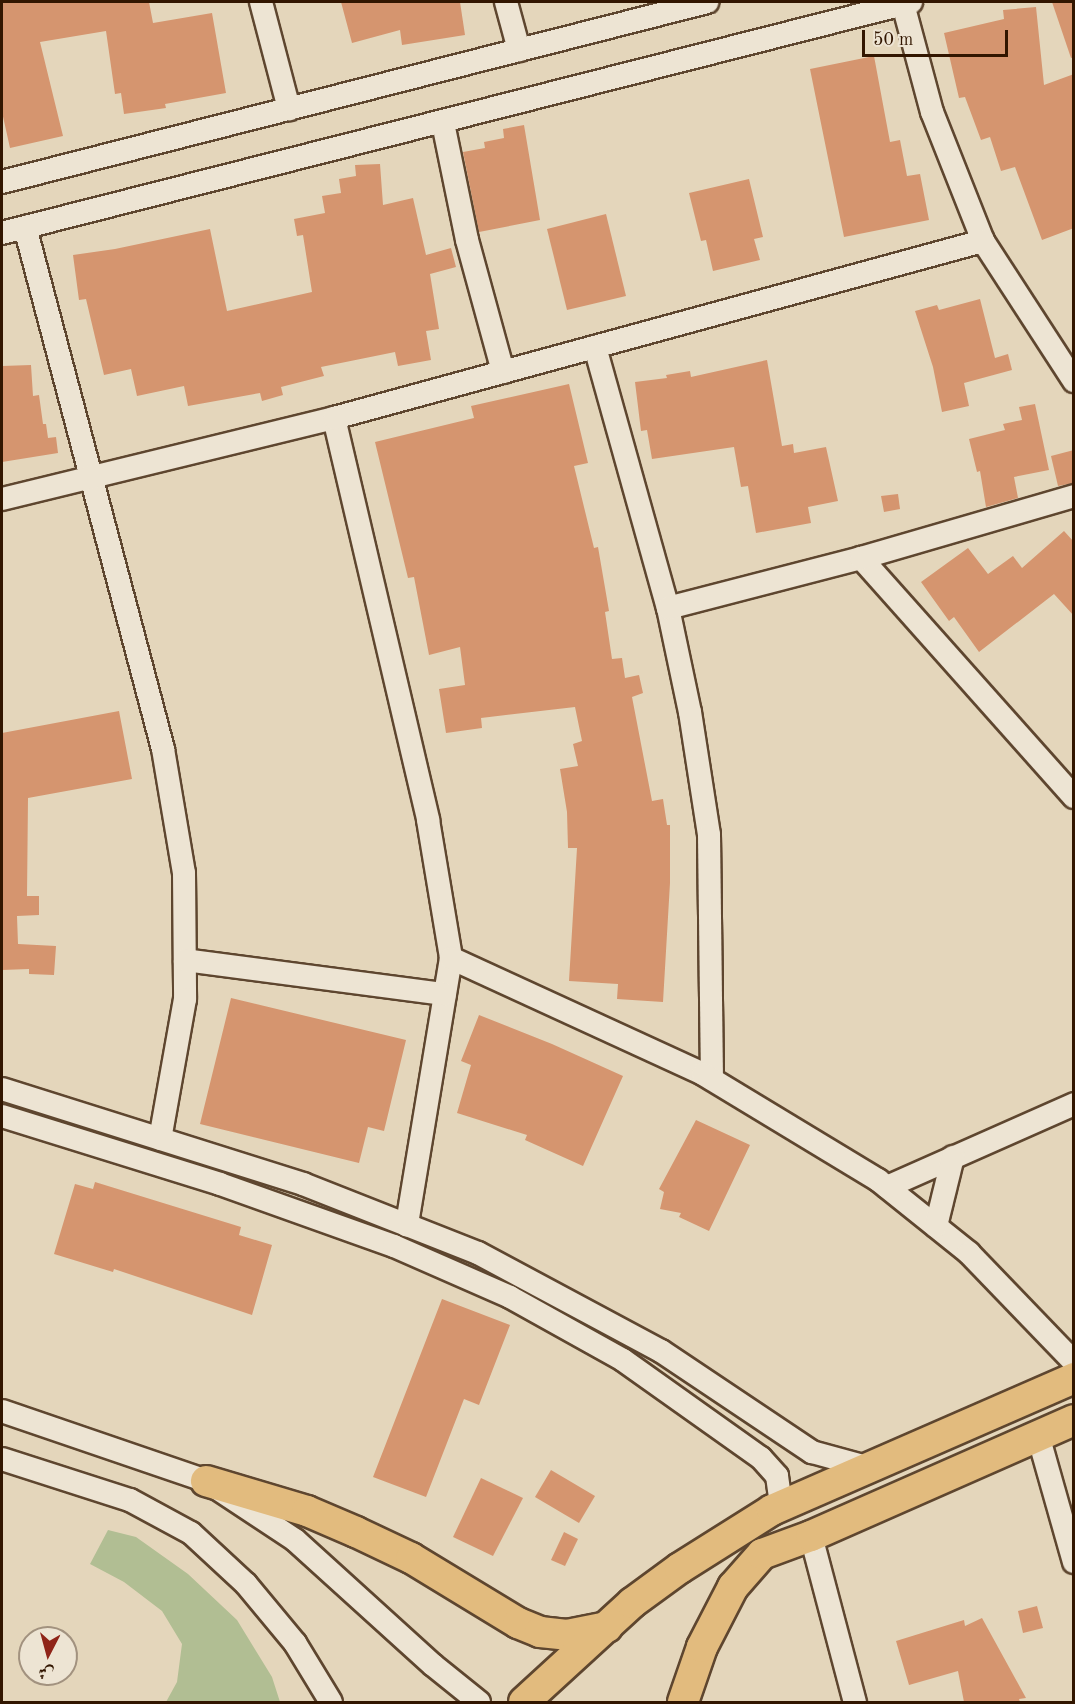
<!DOCTYPE html>
<meta charset="utf-8">
<style>
body{margin:0}
#map{position:relative;width:1075px;height:1704px;overflow:hidden;background:#e4d6bb;font-family:"Old Standard TT",Amiri,serif}
div>[style]{position:absolute}
.green>*{inset:0;background:#b1be93}
.building>*{inset:0;background:#d5956f}
.roads{filter:drop-shadow(2px 0 #5e462f) drop-shadow(-2px 0 #5e462f) drop-shadow(0 2px #5e462f) drop-shadow(0 -2px #5e462f)}
.minor>*{height:22px;margin:-11px;padding:0 11px;transform-origin:11px;border-radius:11px;background:#ede4d3}
.major>*{height:30px;margin:-15px;padding:0 15px;transform-origin:15px;border-radius:15px;background:#e2bb7e}
span{translate:-50% -50%;white-space:nowrap;text-align:center;line-height:1.15;-webkit-text-stroke:5px #ede4d3;paint-order:stroke}
.frame{position:absolute;inset:0;border:3px solid #321600;pointer-events:none}
.north{position:absolute;left:18px;top:1626px;width:60px;height:60px;box-sizing:border-box;background:#ede4d3;border:2px solid #a2927f;border-radius:50%;rotate:186deg;font-size:16px;font-weight:700;line-height:24px;text-align:center;color:#321600}
.north::after{content:'';display:block;margin:auto;width:21px;height:27px;background:#8f2418;clip-path:polygon(50% 0,100% 100%,50% 72%,0 100%)}
.scale{position:absolute;left:862px;top:30px;width:146px;height:27px;box-sizing:border-box;border:3px solid #321600;border-top:0;padding-left:8px;font-size:18px;line-height:21px;white-space:nowrap;color:#321600;-webkit-text-stroke:4px #ede4d3;paint-order:stroke}
</style>
<div id="map">
<div class="green">
<div style="clip-path:polygon(108px 1530px,136px 1537px,188px 1574px,237px 1620px,272px 1677px,280px 1702px,166px 1702px,177px 1682px,182px 1644px,162px 1611px,124px 1582px,90px 1564px)"></div>
</div>
<div class="building">
<div style="clip-path:polygon(2px 2px,149px 2px,153px 23px,212px 13px,226px 93px,165px 104px,166px 108px,124px 114px,121px 93px,115px 94px,106px 31px,40px 42px,63px 136px,10px 148px,2px 112px)"></div>
<div style="clip-path:polygon(341px 2px,460px 2px,465px 35px,402px 45px,400px 30px,352px 43px)"></div>
<div style="clip-path:polygon(1052px 2px,1074px 2px,1074px 57px,1071px 58px)"></div>
<div style="clip-path:polygon(1036px 7px,1044px 85px,1074px 74px,1074px 228px,1042px 240px,1015px 167px,1001px 171px,990px 137px,981px 140px,965px 97px,959px 98px,944px 33px,1004px 19px,1003px 10px)"></div>
<div style="clip-path:polygon(874px 56px,890px 142px,900px 140px,907px 176px,920px 174px,929px 220px,844px 237px,810px 69px)"></div>
<div style="clip-path:polygon(524px 125px,540px 220px,479px 232px,463px 152px,485px 148px,484px 142px,504px 138px,503px 129px)"></div>
<div style="clip-path:polygon(380px 164px,383px 205px,413px 198px,426px 255px,451px 248px,456px 267px,430px 274px,439px 329px,426px 331px,431px 360px,398px 366px,395px 352px,321px 367px,324px 376px,281px 387px,283px 395px,262px 401px,260px 393px,188px 406px,184px 386px,137px 396px,131px 369px,104px 375px,86px 299px,79px 300px,73px 255px,115px 249px,210px 229px,227px 311px,312px 292px,303px 235px,297px 236px,294px 219px,325px 213px,322px 196px,341px 193px,339px 179px,356px 176px,355px 165px)"></div>
<div style="clip-path:polygon(749px 179px,763px 237px,754px 239px,760px 260px,713px 271px,706px 240px,701px 241px,689px 193px)"></div>
<div style="clip-path:polygon(606px 214px,626px 296px,567px 310px,547px 229px)"></div>
<div style="clip-path:polygon(980px 299px,995px 358px,1008px 354px,1012px 370px,964px 383px,969px 406px,942px 412px,933px 367px,915px 311px,937px 305px,939px 310px)"></div>
<div style="clip-path:polygon(767px 360px,782px 446px,793px 444px,794px 453px,826px 447px,838px 501px,808px 507px,811px 523px,756px 533px,748px 486px,741px 487px,734px 447px,652px 459px,647px 430px,641px 431px,635px 382px,667px 378px,666px 375px,690px 371px,691px 377px)"></div>
<div style="clip-path:polygon(31px 365px,33px 396px,39px 395px,43px 424px,46px 424px,48px 438px,56px 437px,58px 453px,2px 462px,2px 366px)"></div>
<div style="clip-path:polygon(569px 384px,588px 463px,574px 466px,594px 548px,598px 547px,609px 611px,605px 612px,612px 659px,622px 658px,625px 678px,639px 675px,643px 693px,632px 697px,652px 801px,663px 799px,667px 825px,670px 825px,670px 883px,663px 1002px,617px 999px,618px 984px,569px 981px,577px 848px,568px 848px,567px 812px,560px 769px,578px 766px,573px 744px,582px 741px,575px 707px,481px 718px,482px 728px,446px 733px,439px 689px,465px 685px,460px 647px,429px 655px,414px 577px,408px 578px,375px 442px,474px 418px,471px 406px)"></div>
<div style="clip-path:polygon(1035px 404px,1049px 470px,1014px 477px,1018px 498px,986px 507px,980px 471px,977px 472px,969px 439px,1005px 430px,1003px 424px,1022px 420px,1019px 407px)"></div>
<div style="clip-path:polygon(1074px 450px,1074px 483px,1058px 486px,1051px 456px)"></div>
<div style="clip-path:polygon(898px 494px,900px 509px,884px 512px,881px 496px)"></div>
<div style="clip-path:polygon(1064px 531px,1074px 542px,1074px 616px,1054px 594px,979px 652px,954px 617px,949px 621px,921px 582px,968px 548px,988px 574px,1013px 556px,1022px 568px)"></div>
<div style="clip-path:polygon(119px 711px,132px 779px,28px 798px,27px 896px,39px 896px,39px 915px,17px 916px,18px 944px,56px 946px,54px 975px,29px 974px,29px 969px,2px 970px,2px 733px)"></div>
<div style="clip-path:polygon(231px 998px,406px 1040px,384px 1131px,368px 1127px,359px 1163px,200px 1124px)"></div>
<div style="clip-path:polygon(479px 1015px,552px 1044px,623px 1076px,583px 1166px,525px 1140px,527px 1135px,457px 1113px,471px 1065px,461px 1061px)"></div>
<div style="clip-path:polygon(696px 1120px,750px 1145px,709px 1231px,679px 1217px,681px 1213px,660px 1209px,664px 1192px,659px 1189px)"></div>
<div style="clip-path:polygon(95px 1182px,241px 1227px,239px 1235px,272px 1245px,252px 1315px,114px 1269px,113px 1272px,54px 1254px,75px 1184px,93px 1189px)"></div>
<div style="clip-path:polygon(442px 1299px,510px 1325px,479px 1405px,464px 1399px,426px 1497px,373px 1477px)"></div>
<div style="clip-path:polygon(551px 1470px,595px 1496px,579px 1523px,535px 1497px)"></div>
<div style="clip-path:polygon(481px 1478px,523px 1498px,493px 1556px,453px 1537px)"></div>
<div style="clip-path:polygon(564px 1532px,578px 1539px,565px 1566px,551px 1560px)"></div>
<div style="clip-path:polygon(1037px 1606px,1043px 1628px,1023px 1633px,1018px 1611px)"></div>
<div style="clip-path:polygon(982px 1618px,1026px 1698px,1019px 1699px,1020px 1702px,964px 1702px,958px 1671px,909px 1685px,896px 1641px,964px 1620px,965px 1626px)"></div>
</div>
<div class="roads">
<div class="minor">
<div style="left:261px;top:2px;width:111px;rotate:75.3deg"></div>
<div style="left:506px;top:2px;width:50px;rotate:74.8deg"></div>
<div style="left:903px;top:4px;width:112px;rotate:75deg"></div>
<div style="left:932px;top:112px;width:139px;rotate:68.4deg"></div>
<div style="left:983px;top:241px;width:167px;rotate:57deg"></div>
<div style="left:443px;top:123px;width:119px;rotate:78.4deg"></div>
<div style="left:467px;top:240px;width:137px;rotate:74.7deg"></div>
<div style="left:2px;top:182px;width:728px;rotate:-14.32deg"></div>
<div style="left:25px;top:227px;width:540px;rotate:75.19deg"></div>
<div style="left:163px;top:749px;width:126px;rotate:80.4deg"></div>
<div style="left:184px;top:873px;width:126px;rotate:89.5deg"></div>
<div style="left:185px;top:999px;width:142px;rotate:100.1deg"></div>
<div style="left:2px;top:233px;width:938px;rotate:-14.26deg"></div>
<div style="left:595px;top:347px;width:271px;rotate:74.4deg"></div>
<div style="left:668px;top:608px;width:106px;rotate:78.1deg"></div>
<div style="left:690px;top:712px;width:124px;rotate:81.2deg"></div>
<div style="left:709px;top:835px;width:244px;rotate:89.3deg"></div>
<div style="left:334px;top:418px;width:413px;rotate:76.8deg"></div>
<div style="left:428px;top:820px;width:140px;rotate:80.5deg"></div>
<div style="left:451px;top:958px;width:271px;rotate:99.4deg"></div>
<div style="left:2px;top:499px;width:342px;rotate:-13.7deg"></div>
<div style="left:334px;top:418px;width:673px;rotate:-15.26deg"></div>
<div style="left:861px;top:558px;width:320px;rotate:48.3deg"></div>
<div style="left:668px;top:608px;width:199px;rotate:-14.5deg"></div>
<div style="left:861px;top:558px;width:222px;rotate:-16.2deg"></div>
<div style="left:451px;top:958px;width:277px;rotate:24.7deg"></div>
<div style="left:703px;top:1074px;width:205px;rotate:31.2deg"></div>
<div style="left:878px;top:1180px;width:117px;rotate:38.7deg"></div>
<div style="left:969px;top:1253px;width:151px;rotate:46.1deg"></div>
<div style="left:185px;top:960px;width:262px;rotate:7.5deg"></div>
<div style="left:2px;top:1089px;width:316px;rotate:17.5deg"></div>
<div style="left:303px;top:1184px;width:188px;rotate:21.5deg"></div>
<div style="left:478px;top:1253px;width:208px;rotate:28.2deg"></div>
<div style="left:661px;top:1351px;width:182px;rotate:33.8deg"></div>
<div style="left:812px;top:1452px;width:57px;rotate:15.3deg"></div>
<div style="left:2px;top:1116px;width:228px;rotate:17.3deg"></div>
<div style="left:220px;top:1184px;width:185px;rotate:19.6deg"></div>
<div style="left:394px;top:1246px;width:127px;rotate:23.7deg"></div>
<div style="left:510px;top:1297px;width:129px;rotate:29.1deg"></div>
<div style="left:623px;top:1360px;width:169px;rotate:35.4deg"></div>
<div style="left:761px;top:1458px;width:24px;rotate:48deg"></div>
<div style="left:777px;top:1476px;width:30px;rotate:82deg"></div>
<div style="left:887px;top:1187px;width:205px;rotate:-23.9deg"></div>
<div style="left:936px;top:1226px;width:71px;rotate:-76.2deg"></div>
<div style="left:2px;top:1411px;width:216px;rotate:18.9deg"></div>
<div style="left:206px;top:1481px;width:107px;rotate:33.5deg"></div>
<div style="left:295px;top:1540px;width:186px;rotate:42.2deg"></div>
<div style="left:433px;top:1665px;width:59px;rotate:38.8deg"></div>
<div style="left:1038px;top:1435px;width:132px;rotate:74.2deg"></div>
<div style="left:2px;top:1459px;width:134px;rotate:17.8deg"></div>
<div style="left:130px;top:1500px;width:69px;rotate:28.4deg"></div>
<div style="left:191px;top:1533px;width:75px;rotate:42.8deg"></div>
<div style="left:246px;top:1584px;width:77px;rotate:50.3deg"></div>
<div style="left:295px;top:1643px;width:69px;rotate:58.6deg"></div>
<div style="left:811px;top:1536px;width:172px;rotate:75.2deg"></div>
</div>
<div class="major">
<div style="left:206px;top:1481px;width:105px;rotate:16.5deg"></div>
<div style="left:307px;top:1511px;width:53px;rotate:23.2deg"></div>
<div style="left:356px;top:1532px;width:61px;rotate:25.3deg"></div>
<div style="left:411px;top:1558px;width:125px;rotate:31.3deg"></div>
<div style="left:518px;top:1623px;width:24px;rotate:22deg"></div>
<div style="left:540px;top:1632px;width:27px;rotate:6deg"></div>
<div style="left:567px;top:1635px;width:41px;rotate:-11.3deg"></div>
<div style="left:524px;top:1702px;width:147px;rotate:-42.5deg"></div>
<div style="left:632px;top:1603px;width:59px;rotate:-36.1deg"></div>
<div style="left:680px;top:1568px;width:109px;rotate:-32.2deg"></div>
<div style="left:772px;top:1510px;width:330px;rotate:-23.6deg"></div>
<div style="left:683px;top:1702px;width:58px;rotate:-70.9deg"></div>
<div style="left:702px;top:1647px;width:68px;rotate:-62.7deg"></div>
<div style="left:733px;top:1587px;width:44px;rotate:-48.7deg"></div>
<div style="left:762px;top:1554px;width:52px;rotate:-20.2deg"></div>
<div style="left:811px;top:1536px;width:287px;rotate:-23.8deg"></div>
</div>
</div>
<div class="frame"></div>
<div class="north">ش</div>
<div class="scale">50 m</div>
</div>
